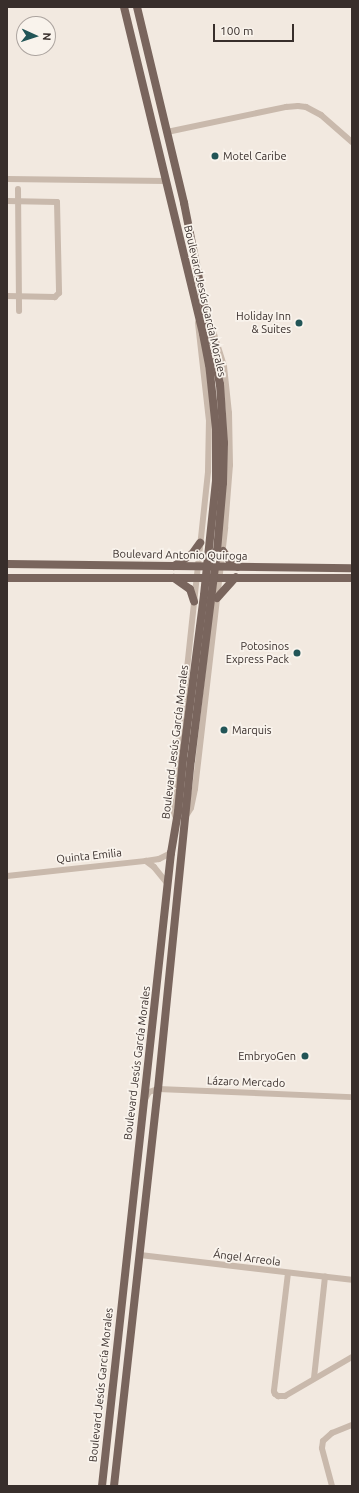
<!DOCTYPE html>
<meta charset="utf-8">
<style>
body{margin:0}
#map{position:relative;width:359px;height:1493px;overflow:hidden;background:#f2e9e0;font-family:Ubuntu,sans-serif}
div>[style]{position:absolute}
.minor>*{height:6px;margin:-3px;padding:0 3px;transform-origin:3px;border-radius:3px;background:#c9b9ac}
.major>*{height:8px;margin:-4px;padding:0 4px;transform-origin:4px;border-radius:4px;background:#79655d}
.major-bridge>*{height:8px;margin:-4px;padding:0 4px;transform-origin:4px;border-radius:4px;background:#79655d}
.dots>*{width:11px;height:11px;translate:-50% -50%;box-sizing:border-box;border:2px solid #f9f3ec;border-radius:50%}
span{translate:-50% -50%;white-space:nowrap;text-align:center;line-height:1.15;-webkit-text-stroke:3.5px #f9f3ec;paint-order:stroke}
.poi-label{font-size:11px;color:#382e2b}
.left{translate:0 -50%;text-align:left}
.right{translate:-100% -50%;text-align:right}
.street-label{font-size:11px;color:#382e2b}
.frame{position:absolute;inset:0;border:8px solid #382e2b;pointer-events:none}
.north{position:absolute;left:16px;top:16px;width:40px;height:40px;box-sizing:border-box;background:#f9f3ec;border:1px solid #aca49f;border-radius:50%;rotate:93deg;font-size:11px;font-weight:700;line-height:16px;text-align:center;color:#382e2b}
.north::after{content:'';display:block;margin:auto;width:14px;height:18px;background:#225557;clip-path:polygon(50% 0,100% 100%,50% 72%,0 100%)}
.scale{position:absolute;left:213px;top:24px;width:81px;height:18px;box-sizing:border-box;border:2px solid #382e2b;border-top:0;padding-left:5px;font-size:12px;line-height:14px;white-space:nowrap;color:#382e2b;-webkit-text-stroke:3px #f9f3ec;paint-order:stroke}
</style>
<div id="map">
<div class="minor">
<div style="left:167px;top:132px;width:122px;rotate:-11.9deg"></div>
<div style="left:286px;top:107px;width:12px;rotate:-5deg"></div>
<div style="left:298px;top:106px;width:8px;rotate:7deg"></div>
<div style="left:306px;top:107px;width:17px;rotate:28deg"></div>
<div style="left:321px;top:115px;width:41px;rotate:41.1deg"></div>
<div style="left:7px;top:179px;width:158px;rotate:0.7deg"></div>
<div style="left:18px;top:189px;width:122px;rotate:89.5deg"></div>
<div style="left:7px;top:201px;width:50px;rotate:1.1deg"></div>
<div style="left:57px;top:202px;width:91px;rotate:88.7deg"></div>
<div style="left:59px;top:293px;width:6px;rotate:135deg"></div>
<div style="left:55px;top:297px;width:48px;rotate:-178.8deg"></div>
<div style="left:186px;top:816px;width:9px;rotate:-58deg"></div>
<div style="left:191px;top:808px;width:19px;rotate:-78deg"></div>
<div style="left:195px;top:789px;width:263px;rotate:-83.4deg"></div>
<div style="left:225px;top:528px;width:63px;rotate:-85.5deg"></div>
<div style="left:230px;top:465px;width:52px;rotate:-91.1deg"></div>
<div style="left:229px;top:413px;width:47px;rotate:-96.1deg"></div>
<div style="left:224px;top:366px;width:50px;rotate:-107.4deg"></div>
<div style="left:177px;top:820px;width:12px;rotate:-114deg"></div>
<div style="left:172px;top:809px;width:340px;rotate:-83.9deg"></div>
<div style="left:208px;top:471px;width:50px;rotate:-88.9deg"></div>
<div style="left:209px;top:421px;width:99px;rotate:-96.4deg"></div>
<div style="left:146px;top:861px;width:10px;rotate:37deg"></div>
<div style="left:154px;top:867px;width:22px;rotate:51deg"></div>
<div style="left:7px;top:876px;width:140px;rotate:-6.2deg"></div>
<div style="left:146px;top:861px;width:13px;rotate:-9deg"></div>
<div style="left:159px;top:859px;width:13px;rotate:-27deg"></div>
<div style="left:145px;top:1099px;width:8px;rotate:-60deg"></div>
<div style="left:149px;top:1092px;width:9px;rotate:-18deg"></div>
<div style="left:158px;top:1089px;width:194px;rotate:2.4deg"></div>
<div style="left:140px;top:1255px;width:213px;rotate:6.7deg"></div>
<div style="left:288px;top:1273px;width:119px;rotate:96.8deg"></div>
<div style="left:274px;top:1391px;width:3px;rotate:72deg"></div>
<div style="left:275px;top:1394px;width:4px;rotate:34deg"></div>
<div style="left:278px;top:1396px;width:7px"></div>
<div style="left:285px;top:1396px;width:78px;rotate:-30.2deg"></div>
<div style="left:314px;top:1378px;width:102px;rotate:-83.8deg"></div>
<div style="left:332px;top:1486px;width:39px;rotate:-105deg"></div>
<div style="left:322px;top:1448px;width:7px;rotate:-82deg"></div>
<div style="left:323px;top:1441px;width:12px;rotate:-42deg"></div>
<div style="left:332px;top:1433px;width:22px;rotate:-22deg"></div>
</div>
<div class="major">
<div style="left:124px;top:7px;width:336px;rotate:76.4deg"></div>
<div style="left:203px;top:334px;width:31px;rotate:79deg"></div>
<div style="left:137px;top:7px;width:202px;rotate:76.5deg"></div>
<div style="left:184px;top:203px;width:185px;rotate:78.8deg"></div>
<div style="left:223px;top:551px;width:11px;rotate:56deg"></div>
<div style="left:229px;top:560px;width:11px;rotate:38deg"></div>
<div style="left:7px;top:564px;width:345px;rotate:0.7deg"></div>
<div style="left:174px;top:566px;width:22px;rotate:-34deg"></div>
<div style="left:192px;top:554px;width:14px;rotate:-54deg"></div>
<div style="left:7px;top:578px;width:345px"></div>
<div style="left:174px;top:578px;width:19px;rotate:35deg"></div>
<div style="left:190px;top:589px;width:13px;rotate:72deg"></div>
<div style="left:217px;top:598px;width:28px;rotate:-48deg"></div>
<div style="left:102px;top:1486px;width:637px;rotate:-83.78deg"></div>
<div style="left:171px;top:853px;width:42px;rotate:-80.3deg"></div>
<div style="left:178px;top:812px;width:53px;rotate:-84.6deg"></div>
<div style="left:114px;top:1486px;width:399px;rotate:-83.7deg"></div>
<div style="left:158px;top:1089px;width:331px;rotate:-84.3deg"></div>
</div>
<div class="major-bridge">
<div style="left:183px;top:759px;width:165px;rotate:-82.7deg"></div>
<div style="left:204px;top:595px;width:116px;rotate:-84deg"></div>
<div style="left:216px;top:480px;width:51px;rotate:-90deg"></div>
<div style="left:216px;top:429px;width:65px;rotate:-96.1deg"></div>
<div style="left:191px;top:760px;width:211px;rotate:-82.9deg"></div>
<div style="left:217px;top:551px;width:68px;rotate:-85deg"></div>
<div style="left:223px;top:483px;width:40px;rotate:-88.6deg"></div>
<div style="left:224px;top:443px;width:59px;rotate:-93.9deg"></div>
</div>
<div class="dots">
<div style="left:215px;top:156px;background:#225557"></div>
<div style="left:299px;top:323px;background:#225557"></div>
<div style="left:297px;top:653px;background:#225557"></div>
<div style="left:224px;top:730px;background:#225557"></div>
<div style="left:305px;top:1056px;background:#225557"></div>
</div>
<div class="poi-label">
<span class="left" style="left:223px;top:156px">Motel Caribe</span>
<span class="right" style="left:291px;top:323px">Holiday Inn<br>&amp; Suites</span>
<span class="right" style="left:289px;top:653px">Potosinos<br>Express Pack</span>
<span class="left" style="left:232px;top:730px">Marquis</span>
<span class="right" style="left:296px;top:1056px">EmbryoGen</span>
</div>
<div class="street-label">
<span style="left:205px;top:301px;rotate:77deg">Boulevard Jesús García Morales</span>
<span style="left:180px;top:555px;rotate:1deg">Boulevard Antonio Quiroga</span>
<span style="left:175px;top:742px;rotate:-83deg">Boulevard Jesús García Morales</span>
<span style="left:89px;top:856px;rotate:-6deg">Quinta Emilia</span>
<span style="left:137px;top:1063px;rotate:-83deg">Boulevard Jesús García Morales</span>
<span style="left:246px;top:1082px;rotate:2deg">Lázaro Mercado</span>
<span style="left:247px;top:1258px;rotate:7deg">Ángel Arreola</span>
<span style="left:101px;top:1385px;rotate:-84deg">Boulevard Jesús García Morales</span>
</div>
<div class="frame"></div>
<div class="north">N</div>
<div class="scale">100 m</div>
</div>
